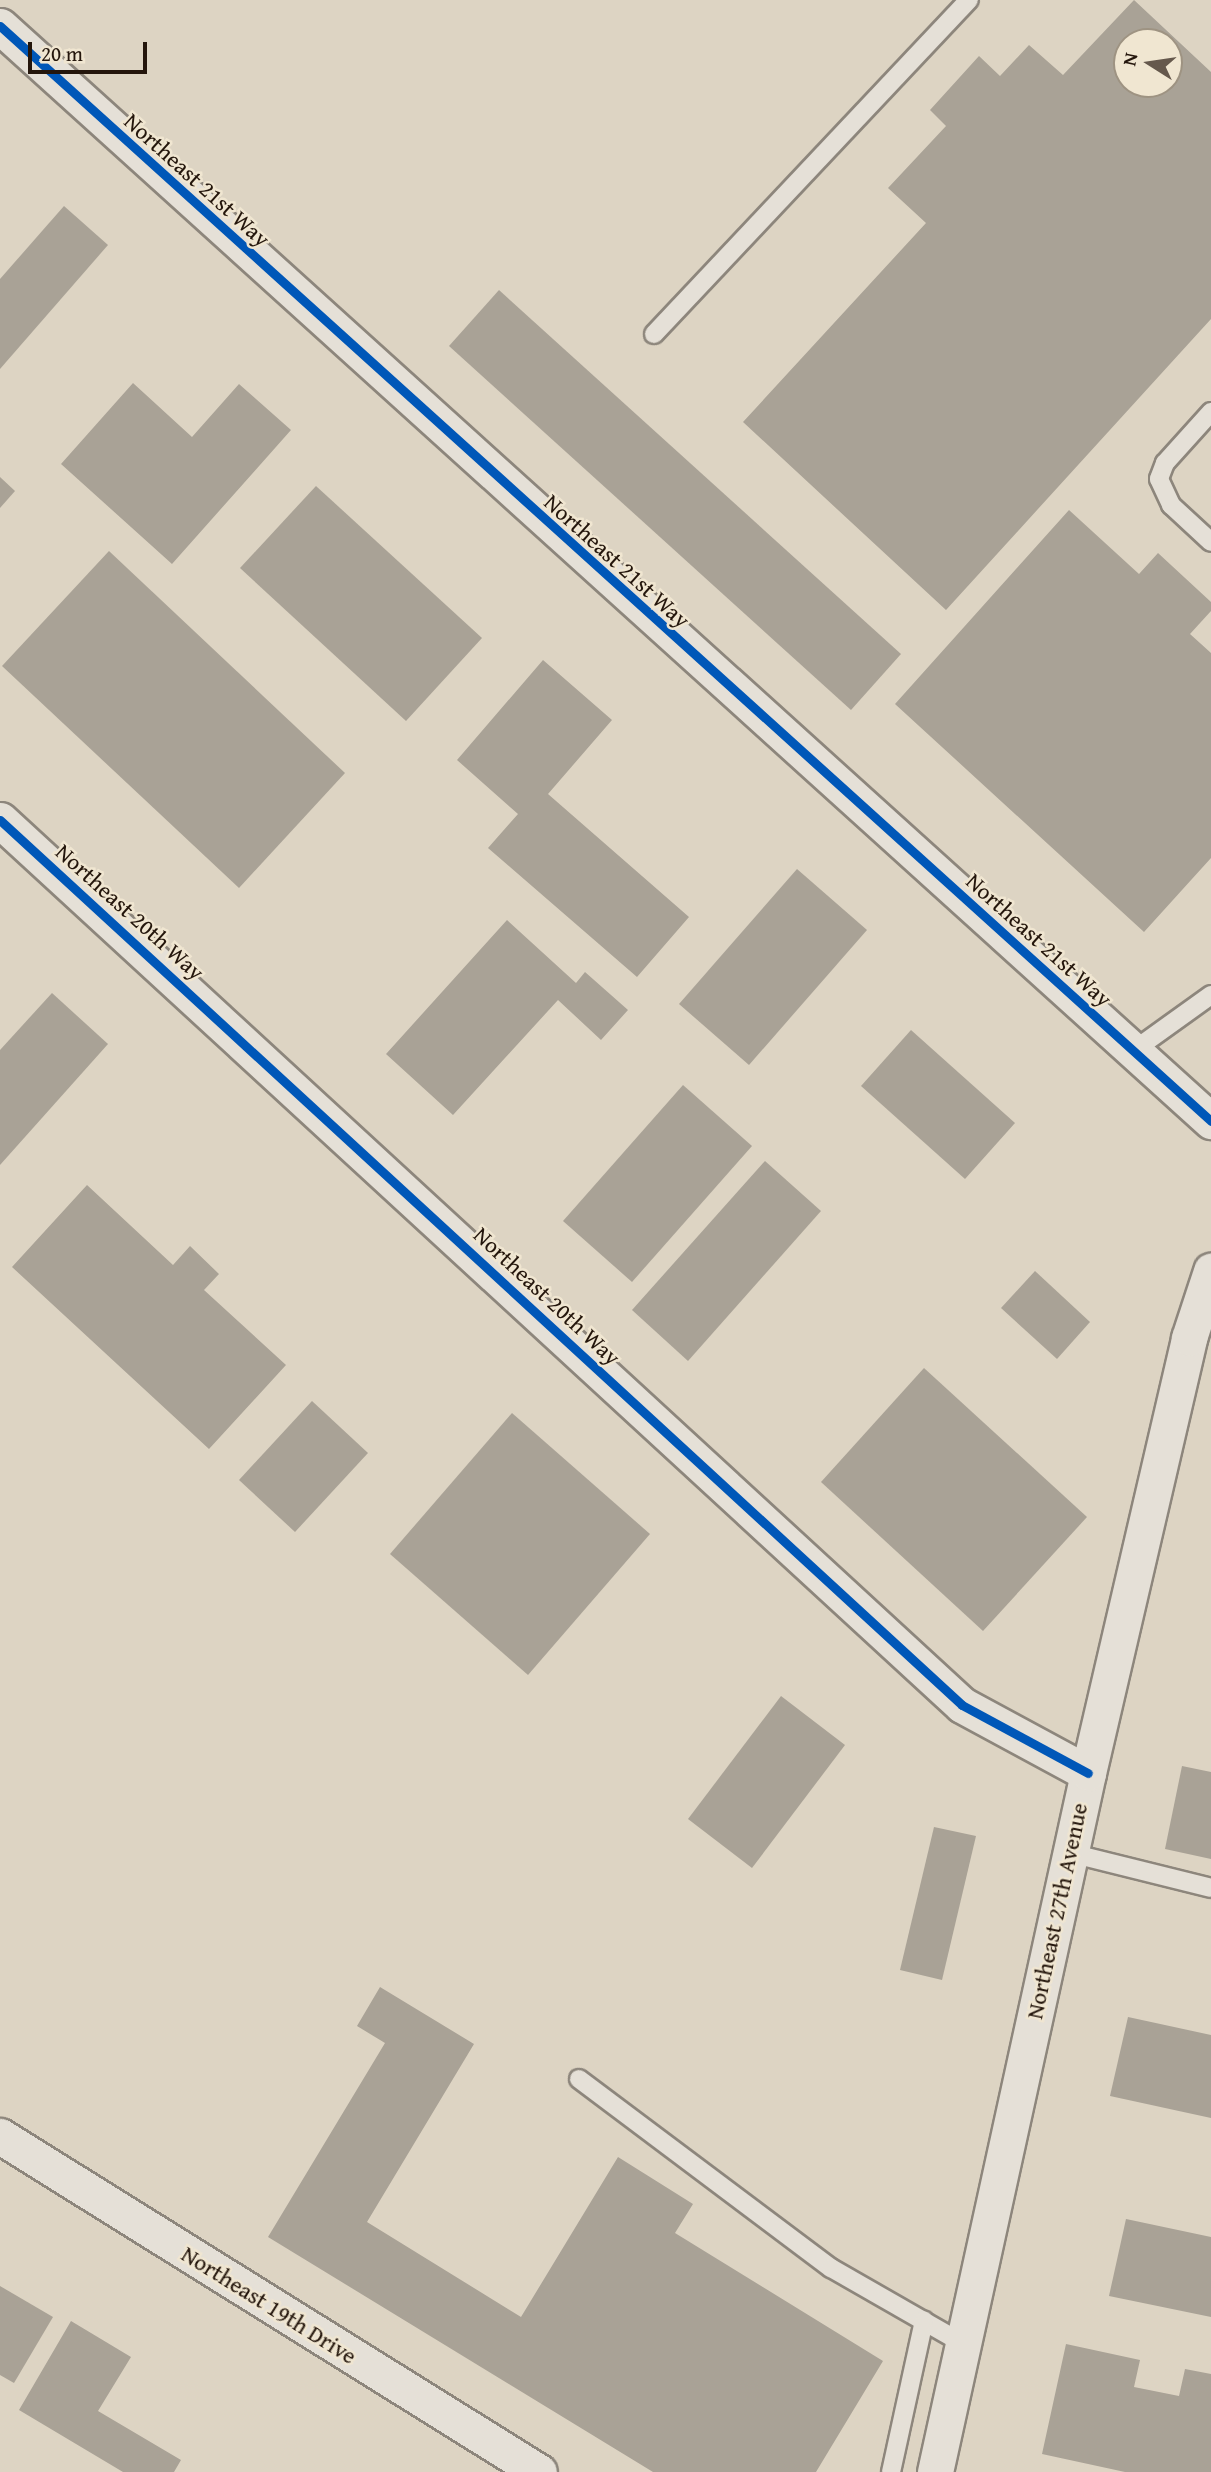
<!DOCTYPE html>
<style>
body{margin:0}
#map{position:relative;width:1211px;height:2472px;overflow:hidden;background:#ddd4c3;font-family:"Gentium Book Plus",serif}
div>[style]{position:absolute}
.building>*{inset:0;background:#a9a296}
.roads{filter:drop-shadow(2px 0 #8d867c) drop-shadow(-2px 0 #8d867c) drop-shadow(0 2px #8d867c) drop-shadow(0 -2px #8d867c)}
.service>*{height:18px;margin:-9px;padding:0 9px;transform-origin:9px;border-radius:9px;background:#e5e0d7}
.minor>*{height:35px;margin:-17.5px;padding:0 17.5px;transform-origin:17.5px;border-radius:17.5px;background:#e5e0d7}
.cycleway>*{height:9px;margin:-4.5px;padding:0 4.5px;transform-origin:4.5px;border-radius:4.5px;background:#0057b8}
span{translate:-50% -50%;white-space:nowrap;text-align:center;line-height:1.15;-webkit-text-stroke:5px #f0e6d1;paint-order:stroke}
.street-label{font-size:23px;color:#24160c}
.north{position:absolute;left:1113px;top:28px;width:70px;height:70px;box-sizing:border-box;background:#f0e6d1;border:2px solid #9e9382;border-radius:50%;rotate:282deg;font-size:19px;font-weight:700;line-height:28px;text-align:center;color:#24160c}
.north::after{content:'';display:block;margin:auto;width:24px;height:32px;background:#65584c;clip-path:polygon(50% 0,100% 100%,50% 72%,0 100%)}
.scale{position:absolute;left:28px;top:42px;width:119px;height:32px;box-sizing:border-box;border:4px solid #24160c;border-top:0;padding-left:9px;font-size:21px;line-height:24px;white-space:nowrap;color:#24160c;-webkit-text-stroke:5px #f0e6d1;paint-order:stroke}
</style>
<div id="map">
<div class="building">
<div style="clip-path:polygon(evenodd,1134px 0,1211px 72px,1211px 319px,946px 610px,743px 422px,926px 223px,888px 188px,946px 126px,930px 110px,979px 56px,1000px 76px,1029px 45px,1063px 75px,1134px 0,1127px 42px,1169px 42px,1169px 84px,1127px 84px,1127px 42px)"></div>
<div style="clip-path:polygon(64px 206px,108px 245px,0 369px,0 279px)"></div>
<div style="clip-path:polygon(499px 290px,901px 654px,851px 710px,449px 346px)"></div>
<div style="clip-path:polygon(133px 383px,192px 437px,239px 384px,291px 430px,172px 564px,61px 464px)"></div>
<div style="clip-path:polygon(0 477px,15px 491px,0 508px)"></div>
<div style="clip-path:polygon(316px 486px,482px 638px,406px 721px,240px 568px)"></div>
<div style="clip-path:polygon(1069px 510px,1139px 574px,1158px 553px,1211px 602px,1211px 611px,1190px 634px,1211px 653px,1211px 858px,1144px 932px,895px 704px)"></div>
<div style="clip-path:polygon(109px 551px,345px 773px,239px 888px,2px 666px)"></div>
<div style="clip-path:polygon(543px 660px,612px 720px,548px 794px,689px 917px,637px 977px,488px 848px,518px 814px,457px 760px)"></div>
<div style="clip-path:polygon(797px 869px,867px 930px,749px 1065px,679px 1004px)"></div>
<div style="clip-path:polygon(507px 920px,576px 983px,585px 972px,628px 1010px,601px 1040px,558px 1000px,453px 1115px,386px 1054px)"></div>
<div style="clip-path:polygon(52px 993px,108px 1044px,0 1165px,0 1050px)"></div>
<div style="clip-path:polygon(911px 1030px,1015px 1123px,965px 1179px,861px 1086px)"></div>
<div style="clip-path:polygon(683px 1085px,752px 1146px,632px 1282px,563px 1221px)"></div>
<div style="clip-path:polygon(765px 1161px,821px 1211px,688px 1361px,632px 1310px)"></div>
<div style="clip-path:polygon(87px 1185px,173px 1265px,190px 1246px,219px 1274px,204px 1290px,286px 1365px,209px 1449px,12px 1267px)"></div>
<div style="clip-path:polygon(1035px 1271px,1090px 1322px,1057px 1359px,1001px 1308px)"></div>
<div style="clip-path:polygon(924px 1368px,1087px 1517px,983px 1631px,821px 1482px)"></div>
<div style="clip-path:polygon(312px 1401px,368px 1453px,295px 1532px,239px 1480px)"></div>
<div style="clip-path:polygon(512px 1413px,650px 1534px,528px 1675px,390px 1554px)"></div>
<div style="clip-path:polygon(781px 1696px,845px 1745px,752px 1868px,688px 1819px)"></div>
<div style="clip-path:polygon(1182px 1766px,1211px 1772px,1211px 1859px,1165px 1849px)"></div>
<div style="clip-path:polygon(934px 1827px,976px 1836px,942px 1980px,900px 1970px)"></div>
<div style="clip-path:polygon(380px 1987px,474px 2044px,367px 2222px,521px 2317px,618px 2157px,693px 2204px,675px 2233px,883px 2361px,816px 2472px,653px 2472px,268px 2237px,385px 2043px,357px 2026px)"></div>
<div style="clip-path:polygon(1128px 2017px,1211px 2035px,1211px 2118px,1110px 2096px)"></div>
<div style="clip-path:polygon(1126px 2219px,1211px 2237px,1211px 2317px,1109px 2296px)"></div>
<div style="clip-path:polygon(0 2286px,53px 2317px,14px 2383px,0 2375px)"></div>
<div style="clip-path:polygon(71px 2321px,131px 2357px,98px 2411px,181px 2460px,174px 2472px,123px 2472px,19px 2410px)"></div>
<div style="clip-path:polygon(1066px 2344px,1140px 2360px,1134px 2387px,1179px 2396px,1185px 2369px,1211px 2374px,1211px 2472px,1125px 2472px,1042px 2454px)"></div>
</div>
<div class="roads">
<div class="service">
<div style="left:654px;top:334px;width:459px;rotate:-46.7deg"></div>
<div style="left:1211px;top:412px;width:69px;rotate:132deg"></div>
<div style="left:1165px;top:463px;width:17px;rotate:111deg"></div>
<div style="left:1159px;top:479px;width:29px;rotate:65deg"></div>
<div style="left:1171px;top:505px;width:54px;rotate:42.8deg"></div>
<div style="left:1133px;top:1051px;width:96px;rotate:-35.7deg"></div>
<div style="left:1070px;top:1853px;width:145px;rotate:13.9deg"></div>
<div style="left:579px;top:2079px;width:315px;rotate:36.9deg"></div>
<div style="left:831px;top:2268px;width:151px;rotate:29.8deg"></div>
<div style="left:891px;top:2472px;width:155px;rotate:-77.7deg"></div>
</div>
<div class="minor">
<div style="left:0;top:26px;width:1633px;rotate:42.12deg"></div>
<div style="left:0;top:820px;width:1307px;rotate:42.61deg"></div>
<div style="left:962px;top:1705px;width:143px;rotate:28.4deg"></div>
<div style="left:0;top:2136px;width:635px;rotate:31.94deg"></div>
<div style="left:935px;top:2472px;width:716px;rotate:-77.65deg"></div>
<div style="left:1088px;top:1773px;width:447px;rotate:-76.9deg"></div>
<div style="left:1189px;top:1338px;width:71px;rotate:-71.8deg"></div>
</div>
</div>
<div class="cycleway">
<div style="left:0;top:26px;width:1633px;rotate:42.12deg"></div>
<div style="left:0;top:820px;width:1307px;rotate:42.61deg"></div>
<div style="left:962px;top:1705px;width:143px;rotate:28.4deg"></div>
</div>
<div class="street-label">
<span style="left:197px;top:180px;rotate:42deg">Northeast 21st Way</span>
<span style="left:617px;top:561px;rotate:42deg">Northeast 21st Way</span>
<span style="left:130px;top:912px;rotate:42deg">Northeast 20th Way</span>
<span style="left:1039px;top:940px;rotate:42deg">Northeast 21st Way</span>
<span style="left:547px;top:1296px;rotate:43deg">Northeast 20th Way</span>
<span style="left:1057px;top:1911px;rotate:-78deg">Northeast 27th Avenue</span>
<span style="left:269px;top:2305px;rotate:32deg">Northeast 19th Drive</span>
</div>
<div class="north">N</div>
<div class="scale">20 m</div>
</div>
